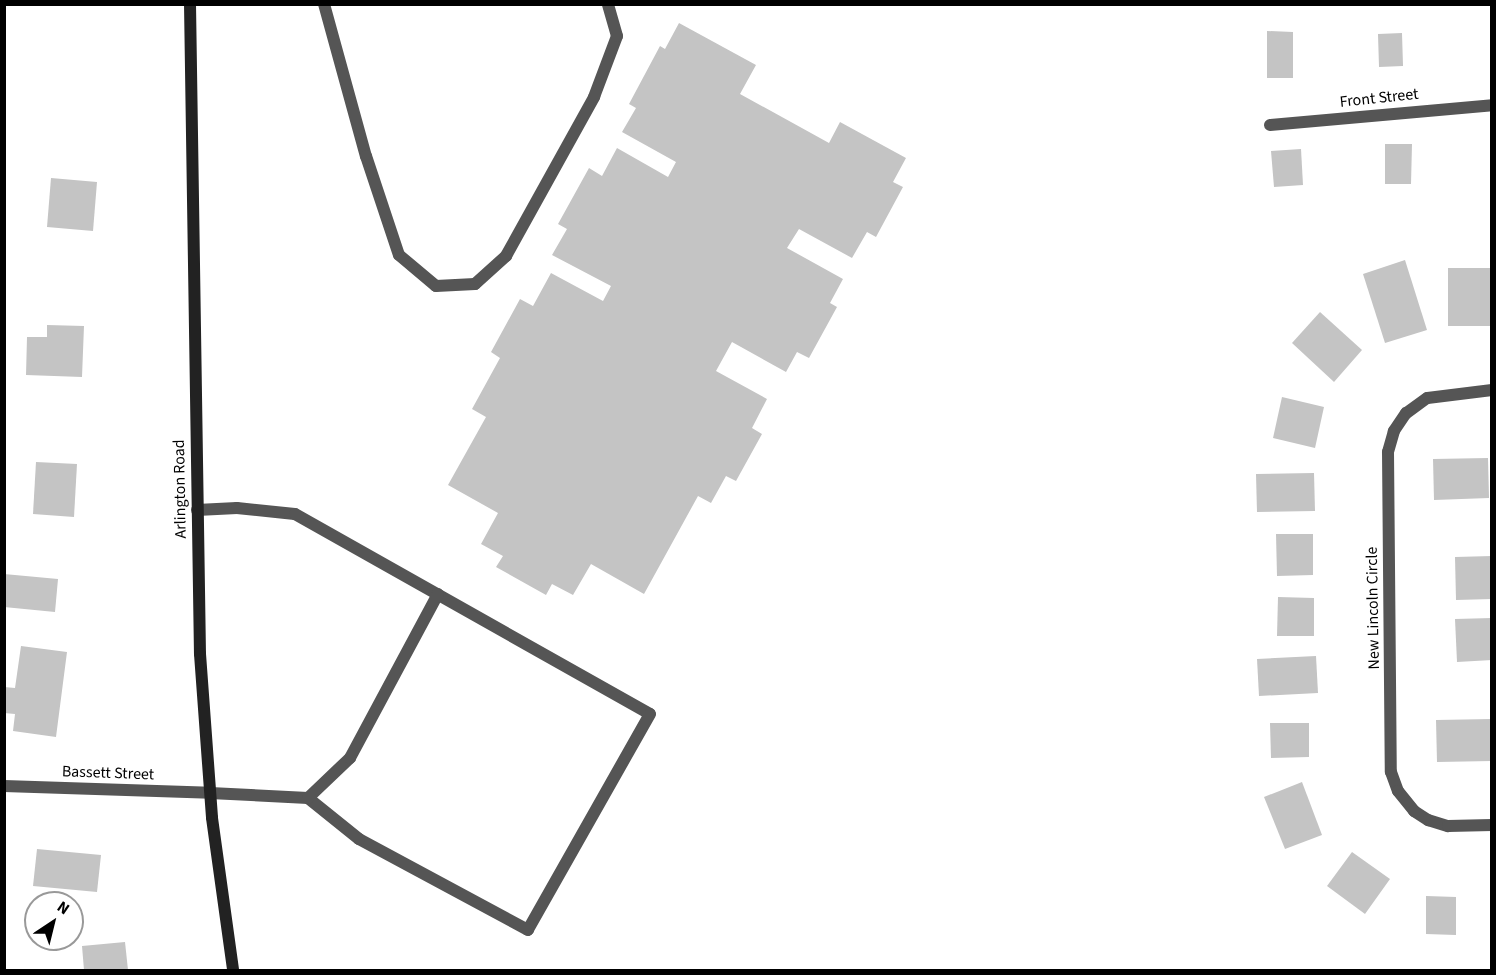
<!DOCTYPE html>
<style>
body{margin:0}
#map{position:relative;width:1496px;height:975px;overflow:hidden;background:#fff;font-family:"Source Sans 3",sans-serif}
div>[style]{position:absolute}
.building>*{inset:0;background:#c4c4c4}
.lane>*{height:12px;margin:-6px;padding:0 6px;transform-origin:6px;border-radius:6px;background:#555}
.street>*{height:12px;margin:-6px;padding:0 6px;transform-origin:6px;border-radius:6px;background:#555}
.secondary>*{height:12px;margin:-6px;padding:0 6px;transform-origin:6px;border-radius:6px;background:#222}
span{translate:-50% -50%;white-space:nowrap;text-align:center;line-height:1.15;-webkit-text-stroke:4.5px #fff;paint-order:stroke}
.street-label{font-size:16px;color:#000}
.frame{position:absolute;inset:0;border:6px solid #000;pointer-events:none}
.north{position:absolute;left:24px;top:891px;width:60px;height:60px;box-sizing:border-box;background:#fff;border:2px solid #999;border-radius:50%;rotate:35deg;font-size:16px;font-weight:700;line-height:24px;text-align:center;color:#000}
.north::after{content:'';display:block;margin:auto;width:21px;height:27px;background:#000;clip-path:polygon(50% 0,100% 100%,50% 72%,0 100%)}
</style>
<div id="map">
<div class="building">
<div style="clip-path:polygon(679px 23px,756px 65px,740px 94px,829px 143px,840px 122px,906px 158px,893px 182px,903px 187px,876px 237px,867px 232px,852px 258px,799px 229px,787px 248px,843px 279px,830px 303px,837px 307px,809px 358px,797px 352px,786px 372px,732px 342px,716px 371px,767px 399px,752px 428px,762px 434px,736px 481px,726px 476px,711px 503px,698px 496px,644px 594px,591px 564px,573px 595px,552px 584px,546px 595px,496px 567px,503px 556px,481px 544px,498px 513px,448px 485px,486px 417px,472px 409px,500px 358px,491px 352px,520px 299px,533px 306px,551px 273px,603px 301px,611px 286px,552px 255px,567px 229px,558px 224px,589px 168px,602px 176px,617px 148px,668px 177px,676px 162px,622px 132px,636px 108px,629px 104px,660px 46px,665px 49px)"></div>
<div style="clip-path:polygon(1267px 31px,1293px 32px,1293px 78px,1267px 78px)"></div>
<div style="clip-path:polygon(1402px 33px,1403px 66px,1379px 67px,1378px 34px)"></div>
<div style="clip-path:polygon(1385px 144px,1412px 144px,1411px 184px,1385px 184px)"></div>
<div style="clip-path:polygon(1301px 149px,1303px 185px,1274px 187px,1271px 151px)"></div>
<div style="clip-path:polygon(51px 178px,97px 182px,93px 231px,47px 227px)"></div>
<div style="clip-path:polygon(1405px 260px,1427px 330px,1385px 343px,1363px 274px)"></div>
<div style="clip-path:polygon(1448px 268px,1492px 268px,1492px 326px,1448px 326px)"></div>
<div style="clip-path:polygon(1320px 312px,1362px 350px,1334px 382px,1292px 343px)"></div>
<div style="clip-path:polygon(47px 325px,84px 326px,82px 377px,26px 375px,27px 337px,47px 337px)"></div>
<div style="clip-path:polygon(1282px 397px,1324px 407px,1315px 448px,1273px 438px)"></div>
<div style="clip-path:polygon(1488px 458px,1489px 498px,1434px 500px,1433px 459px)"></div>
<div style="clip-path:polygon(36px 462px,77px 464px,74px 517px,33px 514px)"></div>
<div style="clip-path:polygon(1314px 473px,1315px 511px,1257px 512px,1256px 474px)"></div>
<div style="clip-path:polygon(1276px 534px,1313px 534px,1313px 575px,1277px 576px)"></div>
<div style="clip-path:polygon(1492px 556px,1492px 599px,1456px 600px,1455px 557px)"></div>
<div style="clip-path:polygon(4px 574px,58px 579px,55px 612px,4px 607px)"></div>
<div style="clip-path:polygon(1278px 597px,1314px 598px,1314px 636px,1277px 636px)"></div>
<div style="clip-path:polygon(1492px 618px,1492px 660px,1457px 662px,1455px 619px)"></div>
<div style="clip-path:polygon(21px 646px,67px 652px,56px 737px,13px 731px,15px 714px,4px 713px,4px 687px,15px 688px)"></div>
<div style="clip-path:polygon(1316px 656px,1318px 693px,1259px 696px,1257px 659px)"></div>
<div style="clip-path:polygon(1492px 719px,1492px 761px,1437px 762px,1436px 720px)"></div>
<div style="clip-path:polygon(1270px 723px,1309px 723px,1309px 757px,1271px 758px)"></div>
<div style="clip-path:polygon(1302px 782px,1322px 835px,1285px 849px,1264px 797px)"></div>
<div style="clip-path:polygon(37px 849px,101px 855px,97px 892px,33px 886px)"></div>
<div style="clip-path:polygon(1352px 852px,1390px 879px,1365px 914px,1327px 886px)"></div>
<div style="clip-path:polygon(1426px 896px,1456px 897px,1456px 935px,1426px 934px)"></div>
<div style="clip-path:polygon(125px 942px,128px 970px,84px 970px,82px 946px)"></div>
</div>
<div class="lane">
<div style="left:324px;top:4px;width:158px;rotate:74.6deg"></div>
<div style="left:366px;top:156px;width:104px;rotate:71.6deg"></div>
<div style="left:399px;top:255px;width:48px;rotate:40deg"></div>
<div style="left:436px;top:286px;width:39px;rotate:-3deg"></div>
<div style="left:475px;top:284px;width:42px;rotate:-42.1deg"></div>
<div style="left:506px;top:256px;width:182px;rotate:-61deg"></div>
<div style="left:594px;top:97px;width:65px;rotate:-69.3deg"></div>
<div style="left:617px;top:36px;width:33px;rotate:-106deg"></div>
<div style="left:197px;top:510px;width:40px;rotate:-2.9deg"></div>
<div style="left:237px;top:508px;width:58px;rotate:5.9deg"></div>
<div style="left:295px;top:514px;width:407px;rotate:29.4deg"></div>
<div style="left:650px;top:714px;width:248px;rotate:119.5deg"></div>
<div style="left:528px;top:930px;width:192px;rotate:-151.7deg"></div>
<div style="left:359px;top:839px;width:65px;rotate:-141.2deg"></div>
<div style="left:308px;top:798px;width:98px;rotate:-177.1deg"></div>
<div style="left:308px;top:798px;width:58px;rotate:-43.6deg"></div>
<div style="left:350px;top:758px;width:186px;rotate:-61.8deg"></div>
</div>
<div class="street">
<div style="left:1270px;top:125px;width:223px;rotate:-5.1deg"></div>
<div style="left:1492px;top:390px;width:65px;rotate:173deg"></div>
<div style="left:1427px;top:398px;width:26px;rotate:144deg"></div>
<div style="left:1406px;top:413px;width:22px;rotate:124deg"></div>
<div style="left:1394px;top:431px;width:22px;rotate:106deg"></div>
<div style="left:1388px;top:452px;width:320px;rotate:89.5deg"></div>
<div style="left:1391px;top:772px;width:20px;rotate:70deg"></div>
<div style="left:1398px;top:791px;width:26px;rotate:51deg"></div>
<div style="left:1414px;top:811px;width:17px;rotate:33deg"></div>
<div style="left:1428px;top:820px;width:21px;rotate:17deg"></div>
<div style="left:1448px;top:826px;width:44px;rotate:-1.3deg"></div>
<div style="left:4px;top:786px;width:206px;rotate:1.9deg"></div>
</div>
<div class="secondary">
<div style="left:190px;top:4px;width:650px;rotate:89.12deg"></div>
<div style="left:200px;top:654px;width:164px;rotate:85.8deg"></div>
<div style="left:212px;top:818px;width:153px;rotate:82.1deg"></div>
</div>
<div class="street-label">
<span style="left:1379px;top:98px;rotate:-6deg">Front Street</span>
<span style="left:180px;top:489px;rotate:-91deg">Arlington Road</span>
<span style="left:1373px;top:608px;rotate:-91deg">New Lincoln Circle</span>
<span style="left:108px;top:773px;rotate:2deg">Bassett Street</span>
</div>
<div class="frame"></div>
<div class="north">N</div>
</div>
